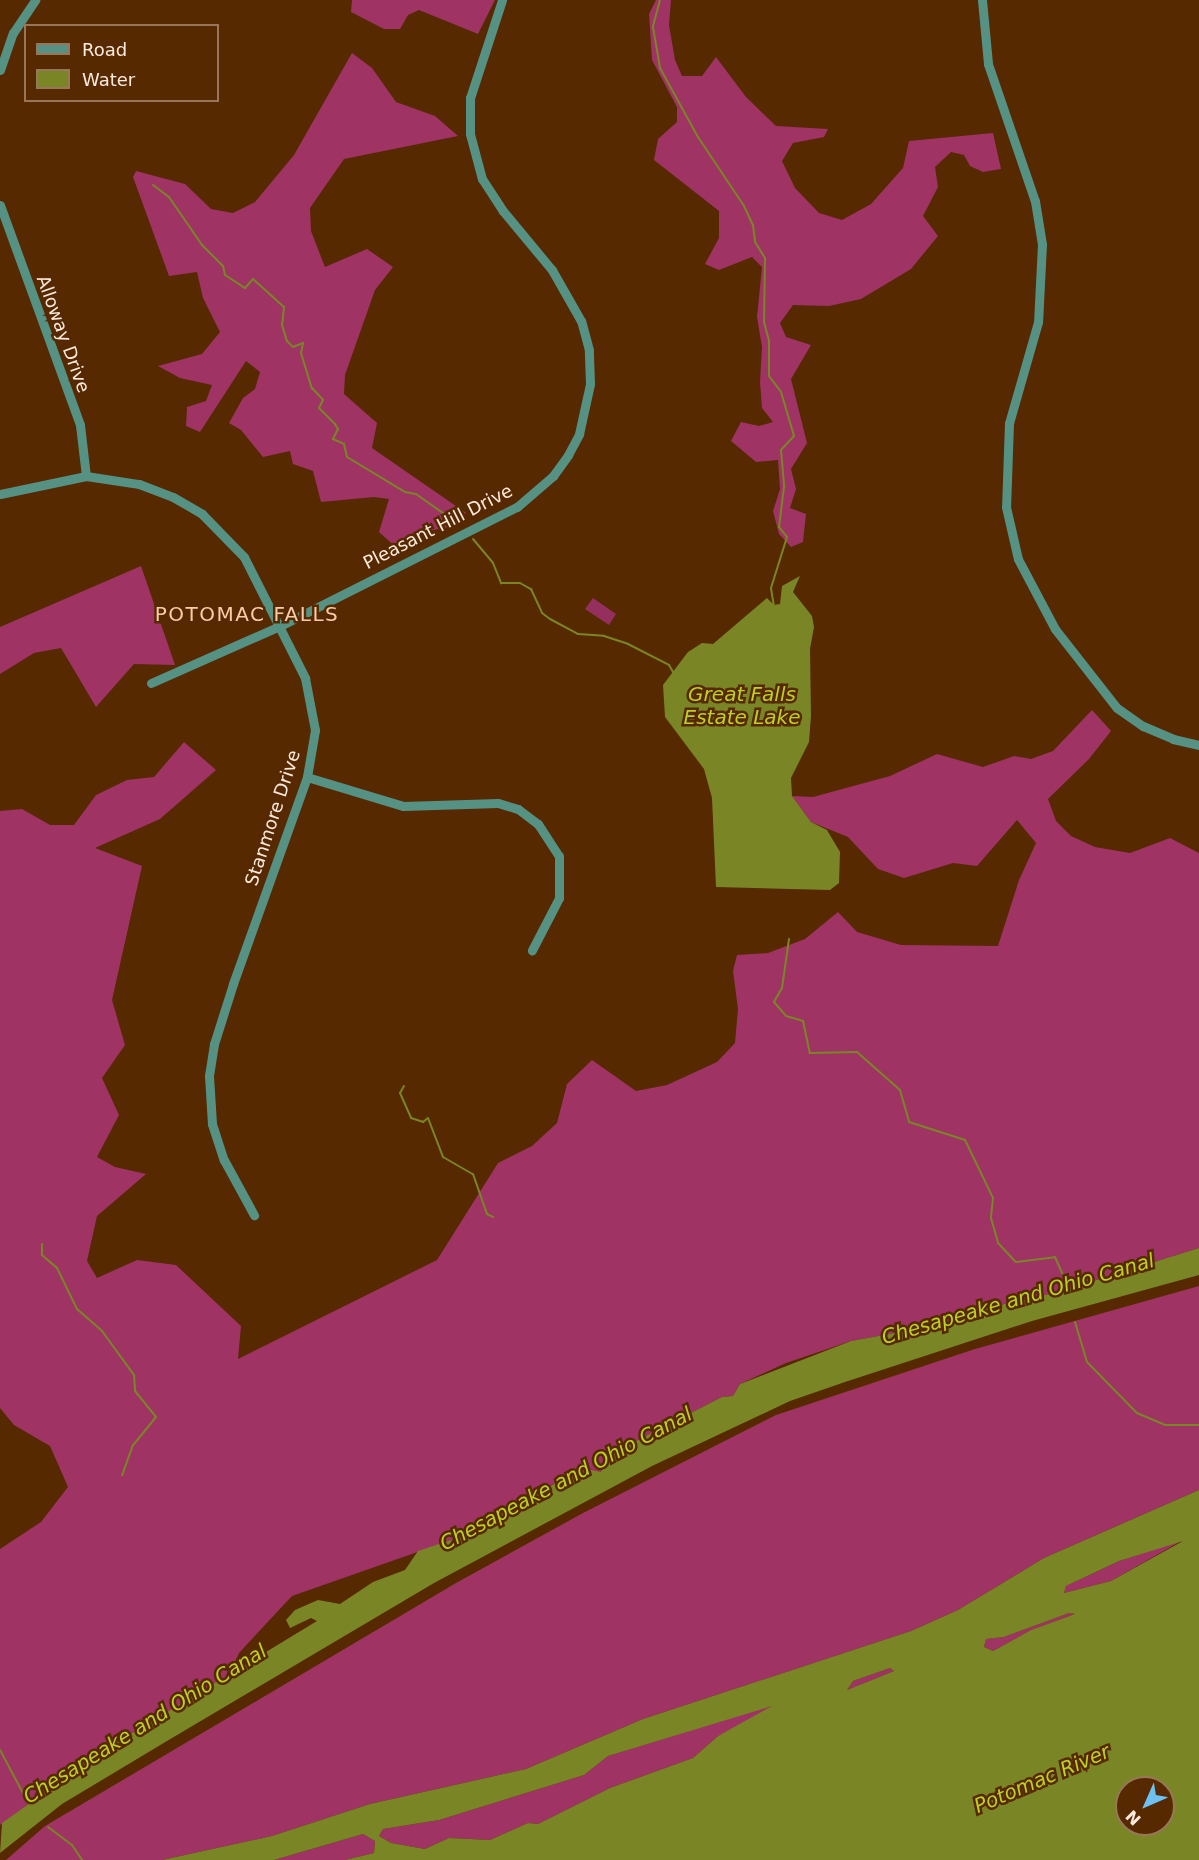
<!DOCTYPE html>
<style>
body{margin:0}
#map{position:relative;width:1199px;height:1860px;overflow:hidden;background:#562900;font-family:"DejaVu Sans",sans-serif}
div>[style]{position:absolute}
.green>*{inset:0;background:#952f5d}
.forest>*{inset:0;background:#9f3363}
.water>*{inset:0;background:#7a8625}
.stream>*{height:2px;margin:-1px;padding:0 1px;transform-origin:1px;border-radius:1px;background:#7a8625}
.minor>*{height:9px;margin:-4.5px;padding:0 4.5px;transform-origin:4.5px;border-radius:4.5px;background:#569283}
span{translate:-50% -50%;white-space:nowrap;text-align:center;line-height:1.15;-webkit-text-stroke:5px #562900;paint-order:stroke}
.street-label{font-size:18px;color:#fbeade}
.neighbourhood-label{font-size:20px;color:#f8cbab;letter-spacing:1.5px}
.water-label{font-size:20px;color:#bdd024;font-style:italic}
.legend{position:absolute;left:24px;top:24px;width:195px;height:78px;box-sizing:border-box;background:#562900;border:2px solid #987659;margin:0;padding:8px 10px;list-style:none;font-size:18px;color:#fbeade}
.legend li{display:flex;align-items:center;gap:12px;height:30px}
.legend b{width:30px;border:2px solid #987659}
.north{position:absolute;left:1115px;top:1776px;width:60px;height:60px;box-sizing:border-box;background:#562900;border:2px solid #987659;border-radius:50%;rotate:225deg;font-size:16px;font-weight:700;line-height:24px;text-align:center;color:#fbeade}
.north::after{content:'';display:block;margin:auto;width:21px;height:27px;background:#6ec2f3;clip-path:polygon(50% 0,100% 100%,50% 72%,0 100%)}
</style>
<div id="map">
<div class="green">
<div style="clip-path:polygon(593px 598px,616px 614px,609px 625px,585px 609px)"></div>
</div>
<div class="forest">
<div style="clip-path:polygon(352px 0,495px 0,478px 34px,419px 10px,408px 15px,400px 29px,384px 29px,351px 12px)"></div>
<div style="clip-path:polygon(656px 0,671px 0,669px 25px,675px 60px,682px 76px,702px 76px,716px 57px,746px 97px,776px 126px,828px 129px,824px 137px,793px 143px,782px 161px,795px 188px,819px 213px,842px 220px,871px 204px,903px 168px,909px 141px,993px 133px,1001px 169px,983px 172px,970px 166px,964px 155px,951px 152px,935px 167px,938px 187px,923px 216px,938px 236px,911px 269px,861px 299px,829px 306px,793px 305px,780px 323px,786px 337px,811px 345px,791px 379px,807px 443px,791px 469px,796px 489px,790px 508px,806px 514px,803px 542px,791px 547px,779px 534px,773px 511px,780px 489px,778px 460px,756px 462px,731px 441px,741px 422px,759px 426px,773px 422px,762px 408px,760px 382px,762px 347px,757px 317px,762px 267px,752px 257px,719px 270px,705px 264px,719px 238px,719px 211px,654px 160px,658px 139px,677px 122px,677px 107px,652px 60px,649px 14px)"></div>
<div style="clip-path:polygon(352px 53px,372px 68px,396px 102px,435px 116px,458px 136px,344px 159px,310px 208px,311px 231px,325px 267px,367px 249px,393px 267px,375px 290px,345px 375px,344px 394px,377px 423px,372px 448px,466px 513px,449px 527px,418px 533px,398px 549px,379px 532px,389px 499px,374px 497px,321px 502px,313px 471px,293px 464px,290px 451px,263px 457px,241px 430px,229px 423px,243px 398px,255px 389px,260px 372px,246px 361px,200px 432px,186px 426px,187px 407px,206px 401px,212px 385px,180px 378px,158px 366px,202px 354px,220px 332px,203px 298px,197px 272px,169px 276px,133px 177px,136px 171px,185px 184px,211px 209px,233px 213px,255px 202px,294px 155px)"></div>
<div style="clip-path:polygon(141px 566px,175px 665px,134px 664px,96px 707px,61px 648px,34px 653px,0 674px,0 627px)"></div>
<div style="clip-path:polygon(1092px 710px,1111px 731px,1089px 759px,1048px 799px,1056px 821px,1071px 836px,1095px 847px,1130px 853px,1170px 838px,1199px 853px,1199px 1248px,1058px 1292px,982px 1309px,945px 1324px,851px 1341px,786px 1363px,740px 1384px,733px 1396px,722px 1397px,605px 1457px,601px 1472px,556px 1483px,466px 1535px,292px 1596px,239px 1653px,229px 1677px,103px 1751px,0 1825px,0 1549px,41px 1522px,68px 1487px,50px 1446px,14px 1425px,0 1408px,0 811px,22px 809px,50px 825px,74px 825px,96px 795px,127px 780px,154px 777px,184px 742px,216px 770px,160px 819px,95px 848px,142px 866px,112px 1000px,125px 1045px,102px 1078px,119px 1115px,97px 1157px,115px 1167px,146px 1174px,97px 1216px,87px 1261px,97px 1278px,137px 1260px,176px 1265px,241px 1326px,238px 1359px,437px 1260px,498px 1163px,532px 1146px,557px 1123px,567px 1084px,592px 1060px,636px 1091px,667px 1085px,717px 1062px,735px 1043px,738px 1009px,733px 971px,737px 955px,768px 953px,805px 939px,838px 912px,857px 932px,901px 945px,998px 946px,1019px 880px,1036px 843px,1017px 820px,977px 866px,953px 863px,904px 878px,878px 869px,848px 837px,811px 822px,792px 796px,813px 797px,890px 776px,937px 754px,983px 767px,1014px 756px,1031px 759px,1053px 751px)"></div>
<div style="clip-path:polygon(1199px 1286px,1199px 1490px,1044px 1558px,958px 1610px,911px 1631px,643px 1719px,526px 1769px,370px 1804px,272px 1836px,162px 1860px,6px 1860px,45px 1826px,456px 1583px,583px 1513px,776px 1415px,975px 1349px)"></div>
<div style="clip-path:polygon(1183px 1540px,1111px 1581px,1064px 1593px,1066px 1586px,1119px 1561px)"></div>
<div style="clip-path:polygon(1069px 1613px,1075px 1614px,1031px 1630px,993px 1651px,984px 1647px,986px 1639px,1004px 1637px)"></div>
<div style="clip-path:polygon(890px 1668px,894px 1671px,847px 1690px,853px 1681px)"></div>
<div style="clip-path:polygon(772px 1705px,764px 1713px,718px 1736px,693px 1758px,610px 1788px,538px 1824px,528px 1823px,490px 1840px,449px 1838px,425px 1849px,391px 1843px,379px 1836px,383px 1829px,439px 1820px,584px 1775px,608px 1756px)"></div>
<div style="clip-path:polygon(363px 1834px,375px 1841px,374px 1853px,345px 1860px,274px 1860px)"></div>
</div>
<div class="water">
<div style="clip-path:polygon(800px 576px,793px 592px,812px 616px,814px 627px,810px 649px,811px 716px,809px 742px,791px 778px,792px 796px,811px 822px,827px 830px,840px 852px,839px 883px,830px 890px,716px 887px,712px 798px,704px 769px,665px 717px,663px 685px,688px 652px,702px 643px,713px 644px,767px 598px,774px 605px,780px 604px,782px 586px)"></div>
<div style="clip-path:polygon(1199px 1248px,1199px 1275px,1032px 1321px,845px 1382px,790px 1401px,652px 1466px,434px 1583px,172px 1738px,62px 1804px,0 1853px,2px 1823px,103px 1751px,317px 1621px,311px 1618px,290px 1628px,286px 1620px,295px 1610px,318px 1600px,340px 1604px,373px 1582px,405px 1570px,418px 1551px,466px 1535px,556px 1483px,590px 1470px,601px 1472px,605px 1457px,722px 1397px,733px 1396px,740px 1384px,851px 1341px,945px 1324px,982px 1309px,1058px 1292px)"></div>
<div style="clip-path:polygon(evenodd,1199px 1490px,1199px 1860px,345px 1860px,374px 1853px,375px 1841px,363px 1834px,274px 1860px,162px 1860px,272px 1836px,370px 1804px,526px 1769px,643px 1719px,911px 1631px,958px 1610px,1044px 1558px,1199px 1490px,1183px 1541px,1111px 1581px,1064px 1593px,1066px 1586px,1119px 1561px,1183px 1541px,1199px 1490px,1069px 1613px,1075px 1614px,1031px 1630px,993px 1651px,984px 1647px,986px 1639px,1004px 1637px,1069px 1613px,1199px 1490px,890px 1668px,894px 1671px,847px 1690px,853px 1681px,890px 1668px,1199px 1490px,772px 1706px,718px 1736px,693px 1758px,610px 1788px,538px 1824px,528px 1823px,490px 1840px,449px 1838px,425px 1849px,391px 1843px,379px 1836px,383px 1829px,439px 1820px,584px 1775px,608px 1756px,772px 1706px,1199px 1490px,1127px 1788px,1163px 1788px,1163px 1824px,1127px 1824px,1127px 1788px)"></div>
</div>
<div class="stream">
<div style="left:660px;top:0;width:28px;rotate:105deg"></div>
<div style="left:653px;top:27px;width:42px;rotate:80.3deg"></div>
<div style="left:660px;top:68px;width:79px;rotate:61.2deg"></div>
<div style="left:698px;top:137px;width:83px;rotate:56.3deg"></div>
<div style="left:744px;top:206px;width:21px;rotate:65deg"></div>
<div style="left:753px;top:225px;width:17px;rotate:83deg"></div>
<div style="left:755px;top:242px;width:19px;rotate:58deg"></div>
<div style="left:765px;top:258px;width:64px;rotate:90.9deg"></div>
<div style="left:764px;top:322px;width:20px;rotate:75deg"></div>
<div style="left:769px;top:341px;width:35px;rotate:90deg"></div>
<div style="left:769px;top:376px;width:20px;rotate:53deg"></div>
<div style="left:781px;top:392px;width:46px;rotate:73.5deg"></div>
<div style="left:794px;top:436px;width:19px;rotate:133deg"></div>
<div style="left:781px;top:450px;width:37px;rotate:85deg"></div>
<div style="left:784px;top:487px;width:40px;rotate:97.1deg"></div>
<div style="left:779px;top:527px;width:13px;rotate:51deg"></div>
<div style="left:787px;top:537px;width:53px;rotate:107.4deg"></div>
<div style="left:771px;top:588px;width:18px;rotate:81deg"></div>
<div style="left:153px;top:185px;width:20px;rotate:37deg"></div>
<div style="left:169px;top:197px;width:58px;rotate:55.5deg"></div>
<div style="left:202px;top:245px;width:30px;rotate:45deg"></div>
<div style="left:223px;top:266px;width:9px;rotate:77deg"></div>
<div style="left:225px;top:275px;width:24px;rotate:33deg"></div>
<div style="left:245px;top:288px;width:12px;rotate:-48deg"></div>
<div style="left:253px;top:279px;width:42px;rotate:42.1deg"></div>
<div style="left:284px;top:307px;width:18px;rotate:96deg"></div>
<div style="left:282px;top:325px;width:17px;rotate:73deg"></div>
<div style="left:287px;top:341px;width:8px;rotate:45deg"></div>
<div style="left:293px;top:347px;width:11px;rotate:-22deg"></div>
<div style="left:303px;top:343px;width:10px;rotate:101deg"></div>
<div style="left:301px;top:353px;width:37px;rotate:73deg"></div>
<div style="left:312px;top:388px;width:16px;rotate:47deg"></div>
<div style="left:323px;top:400px;width:9px;rotate:117deg"></div>
<div style="left:319px;top:408px;width:23px;rotate:45deg"></div>
<div style="left:335px;top:424px;width:6px;rotate:59deg"></div>
<div style="left:338px;top:429px;width:11px;rotate:117deg"></div>
<div style="left:333px;top:439px;width:12px;rotate:24deg"></div>
<div style="left:344px;top:444px;width:13px;rotate:77deg"></div>
<div style="left:347px;top:457px;width:68px;rotate:31.1deg"></div>
<div style="left:405px;top:492px;width:11px;rotate:10deg"></div>
<div style="left:416px;top:494px;width:50px;rotate:35.3deg"></div>
<div style="left:473px;top:539px;width:31px;rotate:50deg"></div>
<div style="left:493px;top:563px;width:22px;rotate:68deg"></div>
<div style="left:501px;top:583px;width:19px"></div>
<div style="left:520px;top:583px;width:13px;rotate:29deg"></div>
<div style="left:531px;top:589px;width:26px;rotate:65deg"></div>
<div style="left:542px;top:613px;width:10px;rotate:37deg"></div>
<div style="left:550px;top:619px;width:32px;rotate:28deg"></div>
<div style="left:578px;top:634px;width:26px;rotate:4deg"></div>
<div style="left:604px;top:636px;width:25px;rotate:18deg"></div>
<div style="left:628px;top:644px;width:46px;rotate:27.1deg"></div>
<div style="left:669px;top:665px;width:14px;rotate:60deg"></div>
<div style="left:789px;top:939px;width:49px;rotate:98.1deg"></div>
<div style="left:782px;top:988px;width:16px;rotate:120deg"></div>
<div style="left:774px;top:1002px;width:18px;rotate:49deg"></div>
<div style="left:786px;top:1016px;width:18px;rotate:16deg"></div>
<div style="left:803px;top:1021px;width:33px;rotate:78deg"></div>
<div style="left:810px;top:1053px;width:47px;rotate:-1.2deg"></div>
<div style="left:857px;top:1052px;width:57px;rotate:41.5deg"></div>
<div style="left:900px;top:1090px;width:33px;rotate:74deg"></div>
<div style="left:909px;top:1122px;width:59px;rotate:17.8deg"></div>
<div style="left:965px;top:1140px;width:64px;rotate:64.2deg"></div>
<div style="left:993px;top:1198px;width:20px;rotate:96deg"></div>
<div style="left:991px;top:1218px;width:26px;rotate:74deg"></div>
<div style="left:998px;top:1243px;width:26px;rotate:47deg"></div>
<div style="left:1016px;top:1262px;width:39px;rotate:-7deg"></div>
<div style="left:1055px;top:1257px;width:27px;rotate:66deg"></div>
<div style="left:404px;top:1086px;width:8px;rotate:120deg"></div>
<div style="left:400px;top:1093px;width:27px;rotate:66deg"></div>
<div style="left:411px;top:1118px;width:13px;rotate:18deg"></div>
<div style="left:423px;top:1122px;width:6px;rotate:-39deg"></div>
<div style="left:428px;top:1118px;width:42px;rotate:69deg"></div>
<div style="left:443px;top:1157px;width:34px;rotate:30deg"></div>
<div style="left:473px;top:1174px;width:42px;rotate:70.7deg"></div>
<div style="left:487px;top:1214px;width:7px;rotate:27deg"></div>
<div style="left:42px;top:1244px;width:11px;rotate:90deg"></div>
<div style="left:42px;top:1255px;width:20px;rotate:41deg"></div>
<div style="left:57px;top:1268px;width:46px;rotate:64deg"></div>
<div style="left:77px;top:1309px;width:33px;rotate:41deg"></div>
<div style="left:102px;top:1331px;width:54px;rotate:54deg"></div>
<div style="left:134px;top:1375px;width:16px;rotate:86deg"></div>
<div style="left:135px;top:1391px;width:33px;rotate:51deg"></div>
<div style="left:156px;top:1417px;width:36px;rotate:129deg"></div>
<div style="left:133px;top:1445px;width:32px;rotate:110deg"></div>
<div style="left:1075px;top:1322px;width:42px;rotate:73.3deg"></div>
<div style="left:1087px;top:1362px;width:71px;rotate:45.6deg"></div>
<div style="left:1137px;top:1413px;width:30px;rotate:23deg"></div>
<div style="left:1165px;top:1425px;width:34px"></div>
<div style="left:0;top:1750px;width:51px;rotate:61.9deg"></div>
<div style="left:48px;top:1827px;width:30px;rotate:37deg"></div>
<div style="left:72px;top:1845px;width:18px;rotate:56deg"></div>
</div>
<div class="minor">
<div style="left:982px;top:0;width:64px;rotate:84.6deg"></div>
<div style="left:988px;top:64px;width:145px;rotate:71.1deg"></div>
<div style="left:1035px;top:201px;width:44px;rotate:80.8deg"></div>
<div style="left:1042px;top:244px;width:78px;rotate:92.9deg"></div>
<div style="left:1038px;top:322px;width:105px;rotate:106deg"></div>
<div style="left:1009px;top:423px;width:84px;rotate:92deg"></div>
<div style="left:1006px;top:507px;width:53px;rotate:77deg"></div>
<div style="left:1018px;top:559px;width:79px;rotate:62.1deg"></div>
<div style="left:1055px;top:629px;width:100px;rotate:51.9deg"></div>
<div style="left:1117px;top:708px;width:32px;rotate:35deg"></div>
<div style="left:1143px;top:726px;width:33px;rotate:23deg"></div>
<div style="left:1173px;top:739px;width:27px;rotate:13deg"></div>
<div style="left:0;top:70px;width:39px;rotate:-71deg"></div>
<div style="left:13px;top:33px;width:40px;rotate:-56deg"></div>
<div style="left:0;top:205px;width:234px;rotate:70deg"></div>
<div style="left:80px;top:425px;width:51px;rotate:83.3deg"></div>
<div style="left:0;top:494px;width:88px;rotate:-11.8deg"></div>
<div style="left:86px;top:476px;width:54px;rotate:8.6deg"></div>
<div style="left:139px;top:484px;width:36px;rotate:21deg"></div>
<div style="left:173px;top:497px;width:34px;rotate:30deg"></div>
<div style="left:202px;top:514px;width:60px;rotate:45.7deg"></div>
<div style="left:244px;top:557px;width:136px;rotate:63.2deg"></div>
<div style="left:305px;top:678px;width:53px;rotate:79.1deg"></div>
<div style="left:315px;top:730px;width:48px;rotate:99.7deg"></div>
<div style="left:307px;top:777px;width:220px;rotate:109.7deg"></div>
<div style="left:233px;top:984px;width:63px;rotate:107.6deg"></div>
<div style="left:214px;top:1044px;width:32px;rotate:99deg"></div>
<div style="left:209px;top:1076px;width:48px;rotate:86.4deg"></div>
<div style="left:212px;top:1124px;width:38px;rotate:72deg"></div>
<div style="left:224px;top:1160px;width:63px;rotate:61.4deg"></div>
<div style="left:151px;top:683px;width:143px;rotate:-23.9deg"></div>
<div style="left:282px;top:625px;width:263px;rotate:-26.7deg"></div>
<div style="left:517px;top:507px;width:48px;rotate:-40.7deg"></div>
<div style="left:553px;top:476px;width:26px;rotate:-54deg"></div>
<div style="left:568px;top:455px;width:24px;rotate:-62deg"></div>
<div style="left:579px;top:434px;width:51px;rotate:-77.6deg"></div>
<div style="left:590px;top:384px;width:34px;rotate:-92deg"></div>
<div style="left:589px;top:350px;width:30px;rotate:-105deg"></div>
<div style="left:581px;top:321px;width:59px;rotate:-119.6deg"></div>
<div style="left:552px;top:270px;width:77px;rotate:-129.7deg"></div>
<div style="left:503px;top:211px;width:38px;rotate:-123deg"></div>
<div style="left:482px;top:179px;width:47px;rotate:-104.9deg"></div>
<div style="left:470px;top:134px;width:36px;rotate:-90deg"></div>
<div style="left:470px;top:98px;width:103px;rotate:-71.9deg"></div>
<div style="left:307px;top:777px;width:100px;rotate:16.8deg"></div>
<div style="left:403px;top:806px;width:95px;rotate:-1.8deg"></div>
<div style="left:498px;top:803px;width:21px;rotate:17deg"></div>
<div style="left:518px;top:809px;width:25px;rotate:37deg"></div>
<div style="left:538px;top:824px;width:38px;rotate:57deg"></div>
<div style="left:559px;top:856px;width:42px;rotate:90deg"></div>
<div style="left:559px;top:898px;width:59px;rotate:117.4deg"></div>
</div>
<div class="street-label">
<span style="left:63px;top:334px;rotate:70deg">Alloway Drive</span>
<span style="left:438px;top:527px;rotate:-27deg">Pleasant Hill Drive</span>
<span style="left:273px;top:818px;rotate:-72deg">Stanmore Drive</span>
</div>
<div class="neighbourhood-label">
<span style="left:247px;top:614px">POTOMAC FALLS</span>
</div>
<div class="water-label">
<span style="left:742px;top:706px">Great Falls<br>Estate Lake</span>
<span style="left:1018px;top:1299px;rotate:-16deg">Chesapeake and Ohio Canal</span>
<span style="left:566px;top:1479px;rotate:-28deg">Chesapeake and Ohio Canal</span>
<span style="left:145px;top:1724px;rotate:-32deg">Chesapeake and Ohio Canal</span>
<span style="left:1042px;top:1779px;rotate:-23deg">Potomac River</span>
</div>
<ul class="legend">
<li><b style="height:8px;background:#569283"></b>Road</li>
<li><b style="height:16px;background:#7a8625"></b>Water</li>
</ul>
<div class="north">N</div>
</div>
